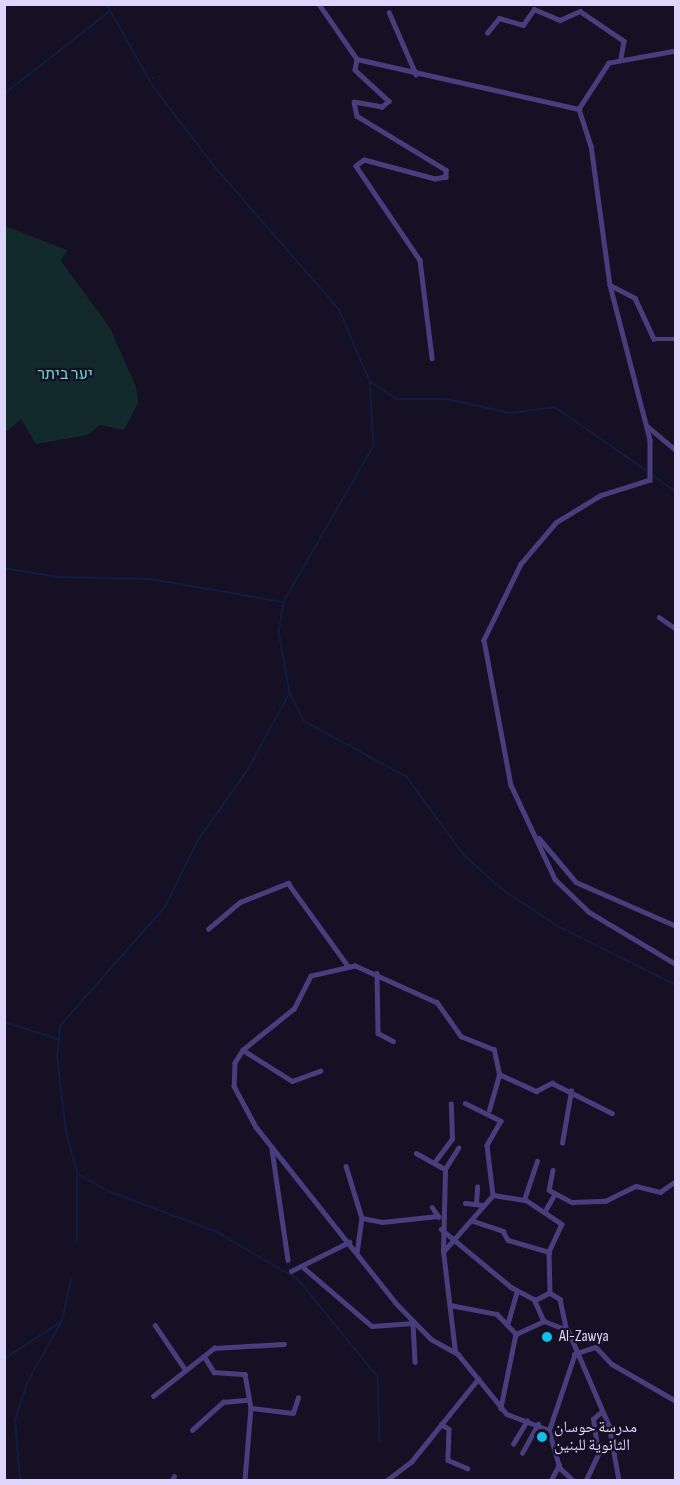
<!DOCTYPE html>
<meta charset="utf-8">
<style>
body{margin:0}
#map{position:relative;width:680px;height:1485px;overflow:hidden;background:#151023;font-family:"Sofia Sans Condensed","Noto Naskh Arabic",Heebo,sans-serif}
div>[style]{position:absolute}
.green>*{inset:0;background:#132a2c}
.stream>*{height:1.5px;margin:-0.75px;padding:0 0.75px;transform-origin:0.75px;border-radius:0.75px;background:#101d42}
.minor>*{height:4.5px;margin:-2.25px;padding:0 2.25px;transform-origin:2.25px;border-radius:2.25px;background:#483e7e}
.dots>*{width:16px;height:16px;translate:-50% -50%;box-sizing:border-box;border:3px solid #151023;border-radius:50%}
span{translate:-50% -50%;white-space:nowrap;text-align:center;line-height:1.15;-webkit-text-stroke:4.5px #151023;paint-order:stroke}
.park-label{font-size:16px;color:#66d6c6}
.poi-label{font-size:16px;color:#ddd5fc}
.left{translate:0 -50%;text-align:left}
.frame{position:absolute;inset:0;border:6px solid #ddd5fc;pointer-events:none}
</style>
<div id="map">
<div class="green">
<div style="clip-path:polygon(5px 226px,67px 250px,61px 261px,110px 328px,136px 387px,138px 403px,124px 430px,100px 425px,88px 435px,36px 444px,21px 419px,5px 433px)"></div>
</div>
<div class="stream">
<div style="left:107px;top:4px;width:94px;rotate:60.7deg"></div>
<div style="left:153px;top:86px;width:103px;rotate:52.5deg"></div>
<div style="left:216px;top:168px;width:187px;rotate:48.9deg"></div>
<div style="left:339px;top:309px;width:78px;rotate:66.7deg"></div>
<div style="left:370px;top:381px;width:65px;rotate:86.5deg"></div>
<div style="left:374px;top:446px;width:180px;rotate:120deg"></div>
<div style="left:284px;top:602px;width:31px;rotate:99deg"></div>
<div style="left:279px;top:633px;width:60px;rotate:79.4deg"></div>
<div style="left:290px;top:692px;width:32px;rotate:64deg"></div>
<div style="left:304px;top:721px;width:117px;rotate:28.5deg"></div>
<div style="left:407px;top:777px;width:97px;rotate:53.8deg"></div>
<div style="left:464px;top:855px;width:51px;rotate:41.8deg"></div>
<div style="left:502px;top:889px;width:67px;rotate:33.5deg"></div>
<div style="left:558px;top:926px;width:132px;rotate:26.6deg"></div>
<div style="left:152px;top:78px;width:1px"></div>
<div style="left:4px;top:94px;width:133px;rotate:-38deg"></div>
<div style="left:371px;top:382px;width:31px;rotate:33deg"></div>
<div style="left:397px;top:399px;width:49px"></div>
<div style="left:446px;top:399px;width:66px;rotate:12.2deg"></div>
<div style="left:511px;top:413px;width:44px;rotate:-7.8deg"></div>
<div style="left:555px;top:407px;width:114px;rotate:34.7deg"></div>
<div style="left:653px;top:475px;width:29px;rotate:36deg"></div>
<div style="left:4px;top:568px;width:55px;rotate:9.5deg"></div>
<div style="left:58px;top:577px;width:92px;rotate:1.2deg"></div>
<div style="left:150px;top:579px;width:135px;rotate:9.8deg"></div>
<div style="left:4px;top:1022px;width:57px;rotate:17.5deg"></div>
<div style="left:77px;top:1173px;width:36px;rotate:30deg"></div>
<div style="left:108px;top:1191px;width:114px;rotate:20.5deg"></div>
<div style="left:215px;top:1231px;width:96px;rotate:30deg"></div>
<div style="left:298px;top:1279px;width:127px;rotate:50.8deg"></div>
<div style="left:378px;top:1377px;width:64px;rotate:88.2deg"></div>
<div style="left:77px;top:1241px;width:69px;rotate:-90deg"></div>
<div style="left:77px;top:1172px;width:41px;rotate:-105.4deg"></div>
<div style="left:66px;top:1132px;width:76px;rotate:-96.8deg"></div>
<div style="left:57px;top:1057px;width:31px;rotate:-84deg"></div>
<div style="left:60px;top:1026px;width:159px;rotate:-48.6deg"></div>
<div style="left:165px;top:907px;width:75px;rotate:-63.8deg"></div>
<div style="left:198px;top:840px;width:85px;rotate:-54.6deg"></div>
<div style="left:247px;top:771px;width:90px;rotate:-61.4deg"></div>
<div style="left:4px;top:1359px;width:68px;rotate:-33deg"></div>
<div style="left:20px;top:1480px;width:59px;rotate:-94.8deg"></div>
<div style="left:15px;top:1421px;width:40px;rotate:-72deg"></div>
<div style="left:27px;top:1383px;width:71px;rotate:-60.6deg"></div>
<div style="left:62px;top:1321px;width:42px;rotate:-77.6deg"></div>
</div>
<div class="minor">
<div style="left:319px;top:4px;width:67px;rotate:55.4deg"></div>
<div style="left:357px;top:59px;width:228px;rotate:12.7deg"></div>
<div style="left:389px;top:12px;width:68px;rotate:66.5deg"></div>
<div style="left:487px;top:33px;width:19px;rotate:-51deg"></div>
<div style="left:499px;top:18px;width:25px;rotate:16deg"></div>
<div style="left:523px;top:25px;width:19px;rotate:-55deg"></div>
<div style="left:534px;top:9px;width:28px;rotate:23deg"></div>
<div style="left:560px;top:20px;width:22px;rotate:-24deg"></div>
<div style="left:580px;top:11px;width:53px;rotate:34.3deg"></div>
<div style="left:624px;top:41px;width:17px;rotate:100deg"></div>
<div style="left:676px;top:51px;width:68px;rotate:169.8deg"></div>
<div style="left:609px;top:63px;width:55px;rotate:123.1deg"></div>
<div style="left:579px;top:109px;width:38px;rotate:72deg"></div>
<div style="left:591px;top:145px;width:141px;rotate:82.3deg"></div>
<div style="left:610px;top:285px;width:160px;rotate:75.5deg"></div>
<div style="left:650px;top:440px;width:40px;rotate:90deg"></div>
<div style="left:650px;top:480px;width:52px;rotate:162.3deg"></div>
<div style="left:600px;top:496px;width:52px;rotate:148.5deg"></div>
<div style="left:556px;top:523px;width:54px;rotate:130.5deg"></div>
<div style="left:521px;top:564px;width:85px;rotate:116deg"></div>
<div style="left:484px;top:640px;width:147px;rotate:79.5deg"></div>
<div style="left:511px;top:785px;width:104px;rotate:64.9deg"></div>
<div style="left:555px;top:879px;width:47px;rotate:44.1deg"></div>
<div style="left:589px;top:912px;width:101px;rotate:30.9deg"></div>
<div style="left:357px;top:59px;width:11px;rotate:100deg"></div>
<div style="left:355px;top:70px;width:46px;rotate:42.4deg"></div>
<div style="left:389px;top:101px;width:9px;rotate:139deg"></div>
<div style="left:382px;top:107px;width:28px;rotate:-170deg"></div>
<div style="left:354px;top:102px;width:14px;rotate:78deg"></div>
<div style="left:357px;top:116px;width:104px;rotate:31.2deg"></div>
<div style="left:446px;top:170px;width:7px;rotate:90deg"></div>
<div style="left:446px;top:177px;width:11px;rotate:170deg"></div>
<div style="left:435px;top:179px;width:73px;rotate:-165deg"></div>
<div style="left:364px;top:160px;width:10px;rotate:143deg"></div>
<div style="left:356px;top:166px;width:114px;rotate:55.8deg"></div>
<div style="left:420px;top:260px;width:99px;rotate:83deg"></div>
<div style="left:610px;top:285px;width:28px;rotate:27deg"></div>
<div style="left:635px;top:298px;width:45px;rotate:65.1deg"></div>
<div style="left:654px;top:339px;width:22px"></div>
<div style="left:647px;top:426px;width:38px;rotate:40deg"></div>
<div style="left:659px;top:617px;width:21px;rotate:35deg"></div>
<div style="left:539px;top:838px;width:57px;rotate:49.9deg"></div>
<div style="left:576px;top:882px;width:109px;rotate:23.7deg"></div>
<div style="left:208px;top:929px;width:42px;rotate:-40.2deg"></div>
<div style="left:240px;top:902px;width:52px;rotate:-21.6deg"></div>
<div style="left:288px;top:883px;width:102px;rotate:54.1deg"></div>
<div style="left:377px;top:973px;width:60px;rotate:89deg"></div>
<div style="left:378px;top:1033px;width:17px;rotate:28deg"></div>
<div style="left:243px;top:1050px;width:58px;rotate:32.3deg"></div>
<div style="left:292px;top:1081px;width:30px;rotate:-20deg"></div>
<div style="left:499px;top:1074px;width:41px;rotate:24.7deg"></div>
<div style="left:536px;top:1091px;width:18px;rotate:-27deg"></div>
<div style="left:552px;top:1083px;width:67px;rotate:26.6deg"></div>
<div style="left:465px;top:1103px;width:40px;rotate:26.6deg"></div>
<div style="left:501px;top:1121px;width:28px;rotate:120deg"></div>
<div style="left:487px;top:1145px;width:50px;rotate:83.2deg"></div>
<div style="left:489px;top:1110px;width:37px;rotate:-74deg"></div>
<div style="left:499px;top:1074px;width:25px;rotate:-102deg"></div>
<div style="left:494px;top:1050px;width:35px;rotate:-158deg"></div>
<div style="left:461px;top:1037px;width:42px;rotate:-125.2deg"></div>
<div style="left:437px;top:1003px;width:90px;rotate:-155.7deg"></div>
<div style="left:355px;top:966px;width:45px;rotate:167.2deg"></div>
<div style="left:311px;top:976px;width:37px;rotate:117deg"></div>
<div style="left:294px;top:1009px;width:65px;rotate:141.2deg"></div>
<div style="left:243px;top:1050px;width:15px;rotate:122deg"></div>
<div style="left:235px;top:1063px;width:23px;rotate:92deg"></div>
<div style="left:234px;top:1086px;width:47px;rotate:61.8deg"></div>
<div style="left:256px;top:1127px;width:223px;rotate:51.5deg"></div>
<div style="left:395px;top:1302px;width:52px;rotate:45.8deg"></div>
<div style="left:431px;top:1339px;width:31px;rotate:29deg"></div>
<div style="left:458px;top:1354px;width:77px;rotate:50.8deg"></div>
<div style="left:507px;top:1414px;width:45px;rotate:20.9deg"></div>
<div style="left:549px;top:1430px;width:40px;rotate:74deg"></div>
<div style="left:560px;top:1468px;width:18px;rotate:43deg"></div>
<div style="left:562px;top:1143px;width:53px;rotate:-80.2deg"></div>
<div style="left:272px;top:1149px;width:112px;rotate:81.8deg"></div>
<div style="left:416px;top:1153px;width:33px;rotate:29deg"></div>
<div style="left:436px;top:1160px;width:26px;rotate:-53deg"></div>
<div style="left:452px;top:1139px;width:35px;rotate:-92deg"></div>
<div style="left:346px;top:1166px;width:54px;rotate:72.9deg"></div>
<div style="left:362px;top:1218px;width:35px;rotate:98deg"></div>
<div style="left:553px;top:1170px;width:20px;rotate:101deg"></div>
<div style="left:549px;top:1190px;width:26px;rotate:28deg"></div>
<div style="left:572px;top:1202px;width:33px;rotate:-2deg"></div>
<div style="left:605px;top:1201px;width:34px;rotate:-26deg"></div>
<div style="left:636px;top:1186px;width:25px;rotate:14deg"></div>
<div style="left:660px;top:1192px;width:19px;rotate:-35deg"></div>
<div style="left:493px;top:1195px;width:33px;rotate:9deg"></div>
<div style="left:526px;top:1200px;width:43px;rotate:33.7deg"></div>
<div style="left:562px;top:1224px;width:31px;rotate:115deg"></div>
<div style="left:549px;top:1252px;width:41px;rotate:88.6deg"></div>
<div style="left:550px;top:1293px;width:16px;rotate:153deg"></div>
<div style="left:524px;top:1200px;width:41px;rotate:-71.6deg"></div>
<div style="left:465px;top:1203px;width:18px;rotate:6deg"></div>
<div style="left:476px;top:1203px;width:16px;rotate:-86deg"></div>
<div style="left:432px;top:1207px;width:12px;rotate:55deg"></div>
<div style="left:546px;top:1209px;width:16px;rotate:-60deg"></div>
<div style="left:362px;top:1218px;width:20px;rotate:11deg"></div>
<div style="left:382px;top:1222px;width:56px;rotate:-6.1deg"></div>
<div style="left:473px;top:1221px;width:32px;rotate:18deg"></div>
<div style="left:503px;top:1231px;width:10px;rotate:61deg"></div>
<div style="left:508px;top:1240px;width:43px;rotate:16.3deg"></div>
<div style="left:441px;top:1229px;width:91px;rotate:39.6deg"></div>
<div style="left:511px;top:1287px;width:26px;rotate:28deg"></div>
<div style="left:534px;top:1299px;width:24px;rotate:66deg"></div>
<div style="left:443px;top:1252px;width:83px;rotate:-88.6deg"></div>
<div style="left:445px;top:1169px;width:25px;rotate:-58deg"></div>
<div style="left:304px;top:1268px;width:89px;rotate:40.5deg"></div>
<div style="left:372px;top:1326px;width:41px;rotate:-4.2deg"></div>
<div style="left:291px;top:1271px;width:65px;rotate:-26.6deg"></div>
<div style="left:550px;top:1293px;width:12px;rotate:31deg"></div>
<div style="left:560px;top:1299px;width:30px;rotate:78deg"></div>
<div style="left:450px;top:1305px;width:48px;rotate:10.8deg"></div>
<div style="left:497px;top:1314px;width:28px;rotate:46deg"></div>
<div style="left:516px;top:1334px;width:76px;rotate:101.5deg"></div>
<div style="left:544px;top:1321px;width:26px;rotate:21deg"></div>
<div style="left:568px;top:1330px;width:103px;rotate:66.7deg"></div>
<div style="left:609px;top:1425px;width:56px;rotate:79.7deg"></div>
<div style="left:508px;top:1322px;width:32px;rotate:-74deg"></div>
<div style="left:413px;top:1323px;width:39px;rotate:87deg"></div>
<div style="left:155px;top:1325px;width:53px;rotate:55.7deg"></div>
<div style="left:516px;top:1334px;width:31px;rotate:-25deg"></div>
<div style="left:455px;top:1352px;width:101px;rotate:-96.8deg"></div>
<div style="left:443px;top:1252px;width:76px;rotate:-48.7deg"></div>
<div style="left:574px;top:1354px;width:23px;rotate:-18deg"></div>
<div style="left:596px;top:1347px;width:23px;rotate:47deg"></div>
<div style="left:612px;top:1364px;width:74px;rotate:30deg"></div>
<div style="left:204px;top:1356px;width:19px;rotate:58deg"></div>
<div style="left:214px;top:1372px;width:31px;rotate:4deg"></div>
<div style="left:245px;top:1374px;width:35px;rotate:80deg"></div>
<div style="left:251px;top:1408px;width:72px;rotate:94.8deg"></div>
<div style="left:153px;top:1396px;width:78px;rotate:-38.2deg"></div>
<div style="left:214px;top:1348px;width:70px;rotate:-3.3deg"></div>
<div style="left:251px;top:1408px;width:42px;rotate:6.8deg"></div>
<div style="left:293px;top:1413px;width:16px;rotate:-72deg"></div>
<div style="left:441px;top:1424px;width:9px;rotate:32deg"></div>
<div style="left:449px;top:1429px;width:31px;rotate:92deg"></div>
<div style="left:448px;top:1460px;width:21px;rotate:23deg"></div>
<div style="left:192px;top:1430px;width:42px;rotate:-42.1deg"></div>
<div style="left:223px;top:1402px;width:24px;rotate:-5deg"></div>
<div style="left:549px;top:1430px;width:78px;rotate:-71.3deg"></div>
<div style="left:513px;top:1444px;width:27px;rotate:-59deg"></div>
<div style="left:522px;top:1453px;width:33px;rotate:-61deg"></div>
<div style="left:172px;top:1480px;width:4px;rotate:-63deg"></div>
<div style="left:387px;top:1480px;width:30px;rotate:-37deg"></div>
<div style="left:411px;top:1462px;width:107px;rotate:-51.1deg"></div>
<div style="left:551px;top:1480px;width:17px;rotate:-62deg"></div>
<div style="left:586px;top:1480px;width:29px;rotate:-65deg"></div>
<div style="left:598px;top:1454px;width:35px;rotate:-98deg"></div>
<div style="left:593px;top:1419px;width:11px;rotate:-41deg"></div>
</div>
<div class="dots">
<div style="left:547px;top:1337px;background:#12beeb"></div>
<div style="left:542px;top:1437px;background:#12beeb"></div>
</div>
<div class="park-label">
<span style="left:65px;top:375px">יער ביתר</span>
</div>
<div class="poi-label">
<span class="left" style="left:559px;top:1337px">Al-Zawya</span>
<span class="left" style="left:554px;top:1437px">مدرسة حوسان<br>الثانوية للبنين</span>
</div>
<div class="frame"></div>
</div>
